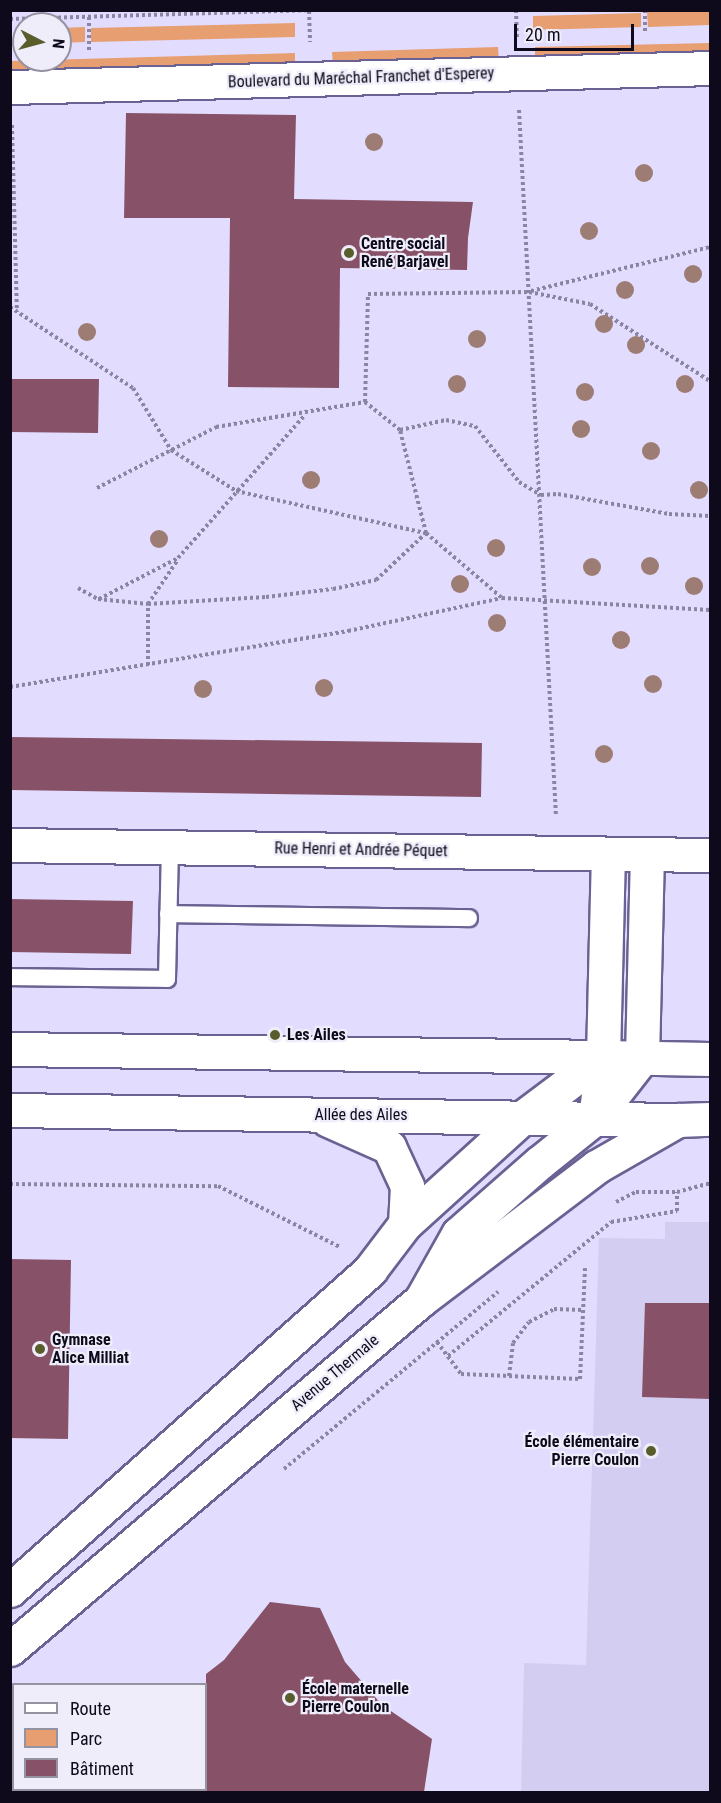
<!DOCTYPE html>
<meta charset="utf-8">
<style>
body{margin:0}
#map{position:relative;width:721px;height:1803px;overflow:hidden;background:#e2dcff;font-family:"Roboto Condensed",sans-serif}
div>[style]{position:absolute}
.built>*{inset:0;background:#d4cdf2}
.green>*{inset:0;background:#e79e70}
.building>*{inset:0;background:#875268}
.path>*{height:4px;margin-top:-2px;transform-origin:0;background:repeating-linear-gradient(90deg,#8a85a1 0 3px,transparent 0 6px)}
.roads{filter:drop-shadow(2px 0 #6b6192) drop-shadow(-2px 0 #6b6192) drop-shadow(0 2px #6b6192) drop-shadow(0 -2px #6b6192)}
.lane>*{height:16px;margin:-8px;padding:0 8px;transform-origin:8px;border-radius:8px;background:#fff}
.street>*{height:33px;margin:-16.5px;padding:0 16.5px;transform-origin:16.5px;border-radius:16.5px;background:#fff}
.secondary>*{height:33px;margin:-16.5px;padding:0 16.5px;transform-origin:16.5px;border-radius:16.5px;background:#fff}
.primary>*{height:33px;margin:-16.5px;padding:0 16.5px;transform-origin:16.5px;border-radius:16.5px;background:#fff}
.trees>*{width:18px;height:18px;margin:-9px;border-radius:50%;background:#9d7d73}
.dots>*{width:16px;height:16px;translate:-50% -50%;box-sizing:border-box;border:3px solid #efedf9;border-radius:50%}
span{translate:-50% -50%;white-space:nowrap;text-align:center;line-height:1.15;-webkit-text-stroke:4.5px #efedf9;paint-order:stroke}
.street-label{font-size:16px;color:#0e0a1c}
.poi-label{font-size:16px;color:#0e0a1c;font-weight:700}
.left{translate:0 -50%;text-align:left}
.right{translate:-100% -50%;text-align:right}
.frame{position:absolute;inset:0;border:12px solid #0e0a1c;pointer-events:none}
.legend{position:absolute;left:12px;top:1683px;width:195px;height:108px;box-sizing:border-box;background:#efedf9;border:2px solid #9592a1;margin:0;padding:8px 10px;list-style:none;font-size:18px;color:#0e0a1c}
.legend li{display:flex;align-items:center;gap:12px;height:30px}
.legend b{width:30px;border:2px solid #9592a1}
.north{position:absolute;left:12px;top:12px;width:60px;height:60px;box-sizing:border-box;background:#efedf9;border:2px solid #9592a1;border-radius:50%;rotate:96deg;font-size:16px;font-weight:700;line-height:24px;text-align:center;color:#0e0a1c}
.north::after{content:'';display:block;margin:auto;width:21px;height:27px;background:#595d2b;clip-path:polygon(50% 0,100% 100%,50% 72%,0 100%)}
.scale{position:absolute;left:514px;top:24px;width:120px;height:27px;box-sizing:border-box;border:3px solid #0e0a1c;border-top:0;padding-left:8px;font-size:18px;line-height:21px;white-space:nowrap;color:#0e0a1c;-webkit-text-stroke:4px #efedf9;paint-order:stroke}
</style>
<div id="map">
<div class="built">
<div style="clip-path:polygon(665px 1222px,710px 1222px,710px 1792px,521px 1792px,524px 1663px,586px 1665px,599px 1238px,665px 1239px)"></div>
</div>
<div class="green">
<div style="clip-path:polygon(710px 11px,710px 25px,648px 27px,647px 12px)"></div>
<div style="clip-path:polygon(641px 13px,641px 27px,533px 30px,533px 16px)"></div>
<div style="clip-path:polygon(295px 23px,295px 37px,91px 42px,91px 28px)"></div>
<div style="clip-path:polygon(85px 27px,85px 42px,60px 43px,60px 28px)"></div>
<div style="clip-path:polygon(710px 43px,710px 55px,535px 60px,535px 47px)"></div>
<div style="clip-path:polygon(498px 47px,499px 61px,333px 66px,332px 52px)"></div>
<div style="clip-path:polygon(295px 53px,295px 66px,11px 74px,10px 61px)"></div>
</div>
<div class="building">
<div style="clip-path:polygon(126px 113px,296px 115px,294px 199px,473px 202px,468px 238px,467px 270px,340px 268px,339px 388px,228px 387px,230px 218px,124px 218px)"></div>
<div style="clip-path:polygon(10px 379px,99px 379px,98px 433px,10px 432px)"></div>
<div style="clip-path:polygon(10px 737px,482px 743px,481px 797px,10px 790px)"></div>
<div style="clip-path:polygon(10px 899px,133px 901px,131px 954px,10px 952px)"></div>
<div style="clip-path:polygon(10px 1259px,71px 1260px,68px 1439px,10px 1438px)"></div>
<div style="clip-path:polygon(645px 1303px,711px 1303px,711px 1399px,642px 1397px)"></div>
<div style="clip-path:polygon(270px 1602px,320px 1608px,345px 1662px,382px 1705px,432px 1739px,424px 1792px,206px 1792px,206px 1674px,224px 1660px)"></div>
</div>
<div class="path">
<div style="left:516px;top:10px;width:27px;rotate:88deg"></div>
<div style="left:645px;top:10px;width:23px;rotate:90deg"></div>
<div style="left:309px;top:11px;width:31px;rotate:88deg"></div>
<div style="left:89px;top:17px;width:33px;rotate:90deg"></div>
<div style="left:10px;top:19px;width:307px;rotate:-1.7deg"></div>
<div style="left:519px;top:110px;width:707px;rotate:87deg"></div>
<div style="left:12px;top:125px;width:187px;rotate:88.5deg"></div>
<div style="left:531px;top:291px;width:184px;rotate:-13.8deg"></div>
<div style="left:10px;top:307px;width:147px;rotate:33.4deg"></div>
<div style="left:133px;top:388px;width:73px;rotate:58.5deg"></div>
<div style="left:171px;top:450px;width:77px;rotate:32.2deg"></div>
<div style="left:236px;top:491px;width:195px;rotate:12.5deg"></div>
<div style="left:426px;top:533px;width:106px;rotate:-104.2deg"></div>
<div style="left:400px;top:430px;width:45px;rotate:-141.3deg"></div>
<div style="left:400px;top:430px;width:47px;rotate:-12.3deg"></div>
<div style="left:446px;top:420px;width:30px;rotate:12deg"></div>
<div style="left:475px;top:426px;width:71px;rotate:51.8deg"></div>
<div style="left:519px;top:482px;width:26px;rotate:31deg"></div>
<div style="left:541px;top:495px;width:17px;rotate:-3deg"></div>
<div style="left:558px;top:494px;width:113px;rotate:10.2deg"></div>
<div style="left:669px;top:514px;width:41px;rotate:2.8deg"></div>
<div style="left:97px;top:488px;width:134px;rotate:-27.1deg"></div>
<div style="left:216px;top:427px;width:151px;rotate:-9.5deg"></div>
<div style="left:365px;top:402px;width:108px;rotate:-88.4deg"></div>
<div style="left:368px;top:294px;width:161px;rotate:-0.7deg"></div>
<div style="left:529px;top:292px;width:62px;rotate:11.1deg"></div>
<div style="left:590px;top:304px;width:143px;rotate:32.7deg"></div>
<div style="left:78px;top:588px;width:23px;rotate:29deg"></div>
<div style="left:98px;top:599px;width:50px;rotate:5.7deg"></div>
<div style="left:148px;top:604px;width:118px;rotate:-3.4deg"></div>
<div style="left:266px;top:597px;width:67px;rotate:-6.8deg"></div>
<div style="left:333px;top:589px;width:44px;rotate:-11.8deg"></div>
<div style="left:376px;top:580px;width:69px;rotate:-43.2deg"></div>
<div style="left:426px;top:533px;width:100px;rotate:40.5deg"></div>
<div style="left:99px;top:599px;width:89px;rotate:-27.4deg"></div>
<div style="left:178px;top:558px;width:191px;rotate:-48.4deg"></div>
<div style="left:148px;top:665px;width:61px;rotate:-90deg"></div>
<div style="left:148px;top:604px;width:52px;rotate:-56deg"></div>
<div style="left:10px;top:687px;width:343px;rotate:-9.4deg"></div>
<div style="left:348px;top:631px;width:157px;rotate:-12.1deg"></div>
<div style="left:502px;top:598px;width:208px;rotate:3.3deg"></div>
<div style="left:10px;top:1184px;width:208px;rotate:0.6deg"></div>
<div style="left:218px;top:1186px;width:136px;rotate:26.6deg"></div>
<div style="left:616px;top:1202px;width:22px;rotate:-27deg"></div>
<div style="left:636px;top:1192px;width:41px"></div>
<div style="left:677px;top:1192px;width:34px;rotate:-15deg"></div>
<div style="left:437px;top:1342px;width:40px;rotate:53deg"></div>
<div style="left:461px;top:1374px;width:119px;rotate:2.4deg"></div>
<div style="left:580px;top:1379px;width:111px;rotate:-87.4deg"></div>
<div style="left:448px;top:1356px;width:211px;rotate:-39.4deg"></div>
<div style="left:611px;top:1222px;width:67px;rotate:-9.5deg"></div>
<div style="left:677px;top:1211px;width:19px;rotate:-90deg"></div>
<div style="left:509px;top:1376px;width:33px;rotate:-83deg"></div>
<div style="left:513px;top:1343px;width:26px;rotate:-53deg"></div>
<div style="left:529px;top:1322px;width:28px;rotate:-27deg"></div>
<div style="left:554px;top:1309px;width:29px;rotate:2deg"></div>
<div style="left:284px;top:1469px;width:278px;rotate:-39.6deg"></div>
<div style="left:10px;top:1697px;width:4px;rotate:-27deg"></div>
</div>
<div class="roads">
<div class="lane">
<div style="left:168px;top:914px;width:301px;rotate:0.8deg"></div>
<div style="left:10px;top:977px;width:157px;rotate:0.7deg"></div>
<div style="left:167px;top:979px;width:131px;rotate:-88.7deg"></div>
</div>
<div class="street">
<div style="left:10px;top:87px;width:700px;rotate:-1.55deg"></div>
<div style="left:10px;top:845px;width:700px;rotate:0.82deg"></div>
<div style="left:603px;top:1057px;width:203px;rotate:-88.6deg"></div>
<div style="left:595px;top:1118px;width:76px;rotate:-51.9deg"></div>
<div style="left:642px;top:1058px;width:203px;rotate:-88.6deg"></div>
</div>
<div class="secondary">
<div style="left:10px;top:1049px;width:593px;rotate:0.77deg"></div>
<div style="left:603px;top:1057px;width:62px;rotate:97.5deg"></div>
<div style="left:595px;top:1118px;width:70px;rotate:141.3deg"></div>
<div style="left:540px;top:1162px;width:109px;rotate:138.7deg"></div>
<div style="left:458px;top:1234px;width:76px;rotate:119.3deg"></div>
<div style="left:10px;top:1110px;width:668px;rotate:0.86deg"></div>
<div style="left:328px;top:1120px;width:67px;rotate:23.9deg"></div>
<div style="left:389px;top:1147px;width:43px;rotate:65.2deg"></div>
<div style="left:407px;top:1186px;width:38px;rotate:93deg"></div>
</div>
<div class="primary">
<div style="left:10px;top:1590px;width:482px;rotate:-41.6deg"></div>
<div style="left:370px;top:1270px;width:58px;rotate:-52.7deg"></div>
<div style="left:405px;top:1224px;width:159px;rotate:-42.2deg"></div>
<div style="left:523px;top:1117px;width:100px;rotate:-36.9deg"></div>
<div style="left:603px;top:1057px;width:107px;rotate:1.1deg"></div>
<div style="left:10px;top:1649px;width:539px;rotate:-40.34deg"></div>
<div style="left:421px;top:1300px;width:220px;rotate:-37.2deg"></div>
<div style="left:596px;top:1167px;width:95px;rotate:-29.8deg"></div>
<div style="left:678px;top:1120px;width:32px;rotate:-2deg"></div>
</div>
</div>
<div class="trees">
<div style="left:374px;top:142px"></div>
<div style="left:644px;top:173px"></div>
<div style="left:589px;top:231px"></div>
<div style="left:693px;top:274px"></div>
<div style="left:625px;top:290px"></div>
<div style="left:604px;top:324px"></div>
<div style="left:87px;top:332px"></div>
<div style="left:477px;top:339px"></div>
<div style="left:636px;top:345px"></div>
<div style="left:457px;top:384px"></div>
<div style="left:685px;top:384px"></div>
<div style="left:585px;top:392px"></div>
<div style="left:581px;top:429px"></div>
<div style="left:651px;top:451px"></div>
<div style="left:311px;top:480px"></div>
<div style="left:699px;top:490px"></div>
<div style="left:159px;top:539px"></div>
<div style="left:496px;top:548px"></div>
<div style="left:650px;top:566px"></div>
<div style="left:592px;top:567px"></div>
<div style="left:460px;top:584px"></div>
<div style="left:694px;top:586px"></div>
<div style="left:497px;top:623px"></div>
<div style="left:621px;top:640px"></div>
<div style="left:653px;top:684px"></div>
<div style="left:324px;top:688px"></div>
<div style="left:203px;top:689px"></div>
<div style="left:604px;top:754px"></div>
</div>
<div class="dots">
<div style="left:349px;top:253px;background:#595d2b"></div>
<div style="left:275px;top:1035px;background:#595d2b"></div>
<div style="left:40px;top:1349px;background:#595d2b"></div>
<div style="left:651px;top:1451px;background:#595d2b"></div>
<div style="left:290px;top:1698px;background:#595d2b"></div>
</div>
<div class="street-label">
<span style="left:361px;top:78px;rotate:-2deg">Boulevard du Maréchal Franchet d'Esperey</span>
<span style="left:361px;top:850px;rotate:1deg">Rue Henri et Andrée Péquet</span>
<span style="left:361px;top:1115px">Allée des Ailes</span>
<span style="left:335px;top:1373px;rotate:-40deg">Avenue Thermale</span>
</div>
<div class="poi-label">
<span class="left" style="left:361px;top:253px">Centre social<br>René Barjavel</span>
<span class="left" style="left:287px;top:1035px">Les Ailes</span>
<span class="left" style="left:52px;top:1349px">Gymnase<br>Alice Milliat</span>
<span class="right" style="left:639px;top:1451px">École élémentaire<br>Pierre Coulon</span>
<span class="left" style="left:302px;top:1698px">École maternelle<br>Pierre Coulon</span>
</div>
<div class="frame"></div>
<ul class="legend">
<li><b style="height:8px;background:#fff"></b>Route</li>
<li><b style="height:16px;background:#e79e70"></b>Parc</li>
<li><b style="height:16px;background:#875268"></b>Bâtiment</li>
</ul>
<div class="north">N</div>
<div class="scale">20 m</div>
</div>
